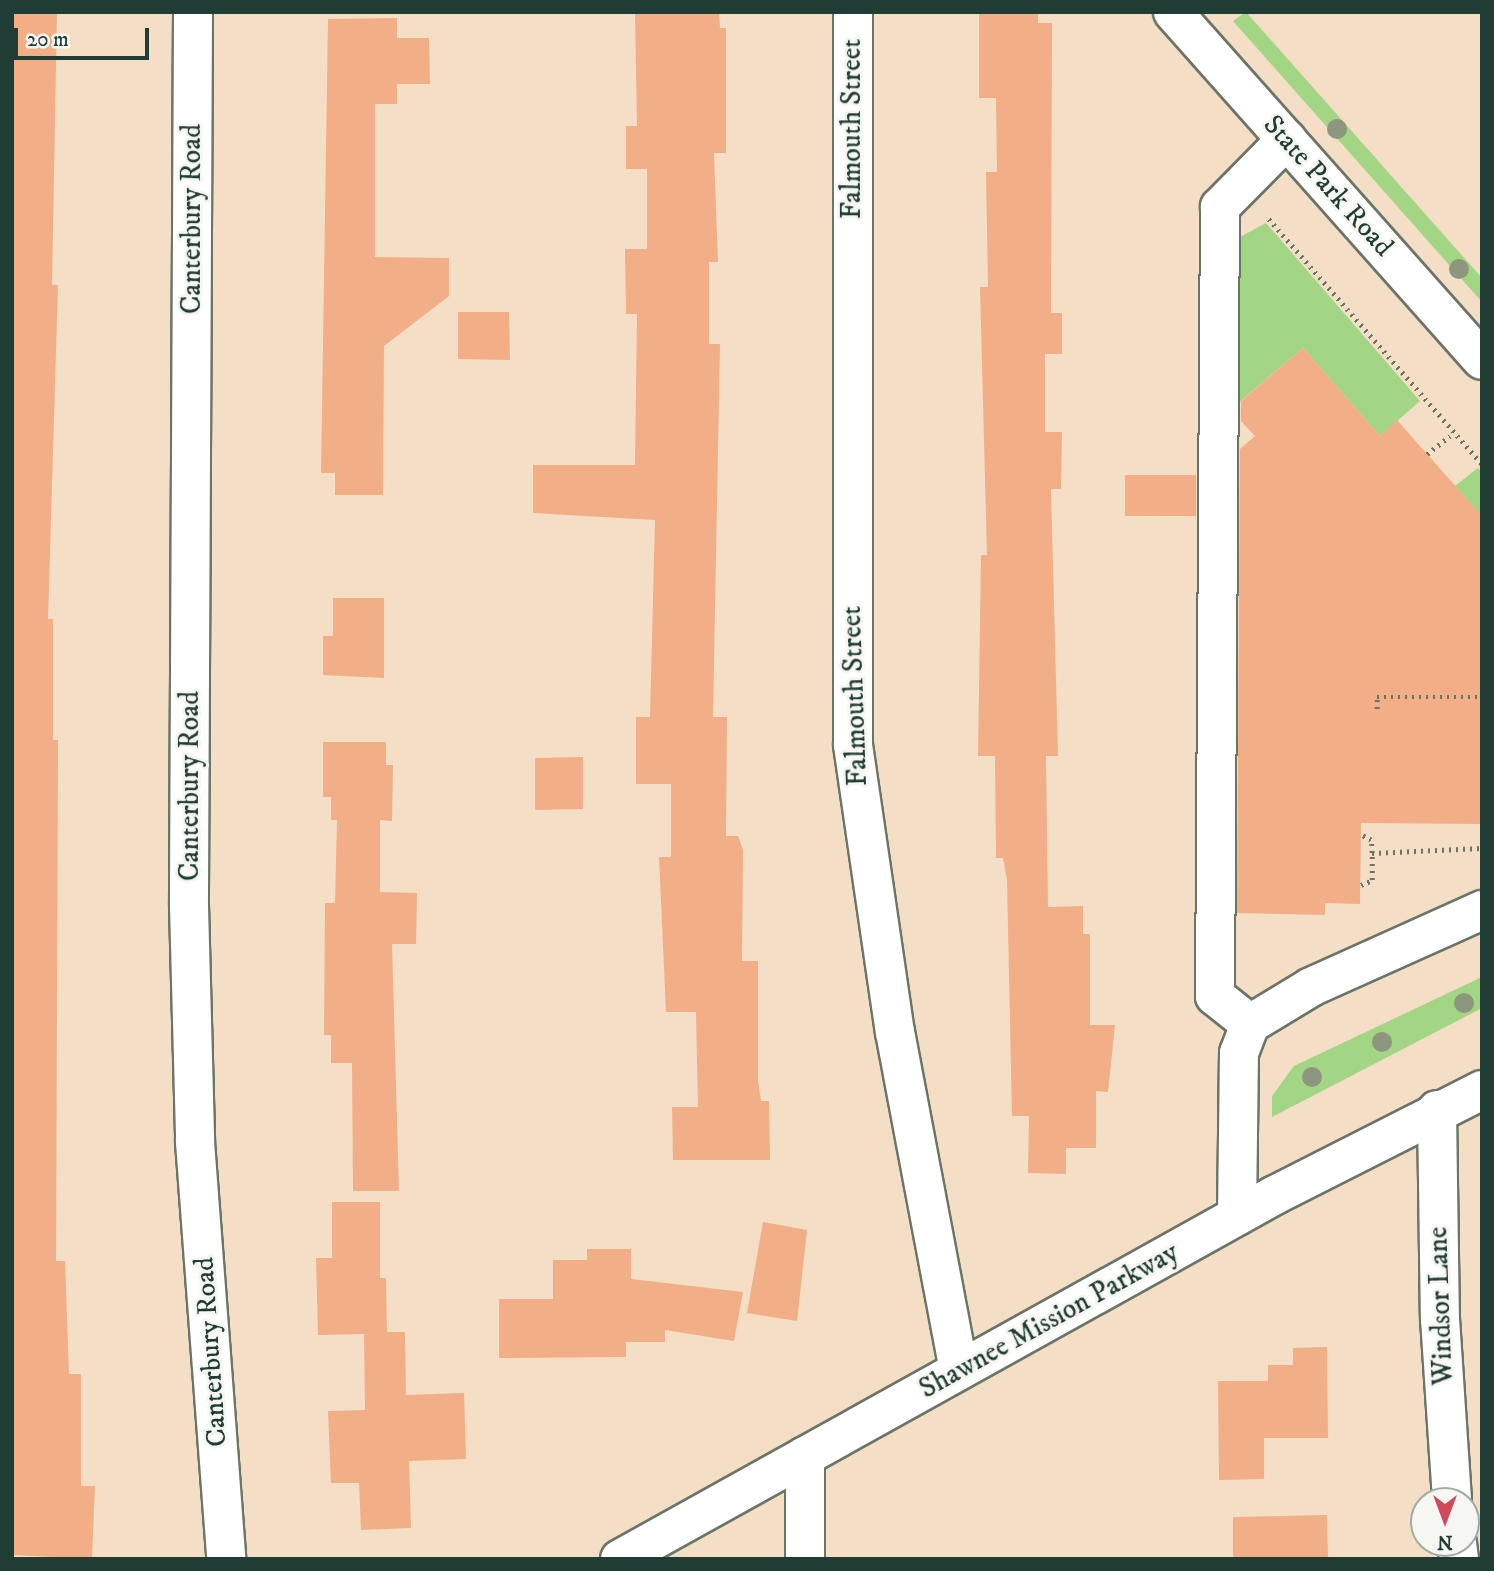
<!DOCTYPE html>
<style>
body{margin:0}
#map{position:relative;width:1494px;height:1571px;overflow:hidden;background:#f4dec5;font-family:"IM FELL DW Pica",serif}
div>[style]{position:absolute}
.green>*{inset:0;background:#a2d584}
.building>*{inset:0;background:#f2ae87}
.path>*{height:4.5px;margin-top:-2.25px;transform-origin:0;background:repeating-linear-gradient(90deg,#6a7567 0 2px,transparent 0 7px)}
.roads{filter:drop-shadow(2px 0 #6a7567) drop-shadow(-2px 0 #6a7567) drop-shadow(0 2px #6a7567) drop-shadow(0 -2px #6a7567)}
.minor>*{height:38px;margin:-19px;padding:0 19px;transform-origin:19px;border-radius:19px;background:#fff}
.highway>*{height:38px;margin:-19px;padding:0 19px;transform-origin:19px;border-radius:19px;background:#fff}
.trees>*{width:20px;height:20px;margin:-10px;border-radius:50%;background:#8d967e}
span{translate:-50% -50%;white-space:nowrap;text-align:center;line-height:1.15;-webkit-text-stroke:6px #f6f6f2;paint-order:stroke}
.street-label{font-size:28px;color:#1f3d34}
.frame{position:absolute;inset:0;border:14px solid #1f3d34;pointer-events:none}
.north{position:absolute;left:1410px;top:1487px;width:70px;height:70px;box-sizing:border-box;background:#f6f6f2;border:2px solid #a0aca6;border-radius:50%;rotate:180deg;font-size:19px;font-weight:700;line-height:28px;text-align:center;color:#1f3d34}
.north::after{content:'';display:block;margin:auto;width:24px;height:32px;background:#d1495b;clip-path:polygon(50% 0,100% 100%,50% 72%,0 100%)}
.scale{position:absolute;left:14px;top:28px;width:135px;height:32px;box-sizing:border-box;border:4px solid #1f3d34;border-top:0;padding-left:9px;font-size:21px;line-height:24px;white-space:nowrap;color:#1f3d34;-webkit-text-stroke:5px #f6f6f2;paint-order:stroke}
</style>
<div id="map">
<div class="green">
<div style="clip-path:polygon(1246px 12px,1482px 278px,1482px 302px,1233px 21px)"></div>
<div style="clip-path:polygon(1266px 223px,1420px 401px,1380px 436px,1303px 348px,1230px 410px,1229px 243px)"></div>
<div style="clip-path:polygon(1478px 468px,1482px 472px,1482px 516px,1455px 486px)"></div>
<div style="clip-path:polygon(1482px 977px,1482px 1008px,1272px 1117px,1272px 1096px,1294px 1066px)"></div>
</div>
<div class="building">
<div style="clip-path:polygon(12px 12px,57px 12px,52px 285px,58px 285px,48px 619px,53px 619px,53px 740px,58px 740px,56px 1261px,65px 1261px,69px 1374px,81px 1374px,81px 1486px,95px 1486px,92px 1559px,12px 1555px)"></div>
<div style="clip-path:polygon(635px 12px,719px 12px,720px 28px,726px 28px,726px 153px,714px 153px,718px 262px,709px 262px,709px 344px,720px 344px,713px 717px,727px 717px,726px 836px,738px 836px,743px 850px,742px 961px,758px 961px,758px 1081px,761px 1101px,769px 1101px,770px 1160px,673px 1160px,672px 1107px,698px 1107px,696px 1012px,666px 1012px,659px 857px,671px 857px,671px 784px,636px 784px,636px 717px,650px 717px,655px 520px,533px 513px,533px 465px,635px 465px,637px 314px,626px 314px,625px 249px,647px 249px,647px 169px,626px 169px,626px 126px,637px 126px)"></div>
<div style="clip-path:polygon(979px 12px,1038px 12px,1038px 23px,1052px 23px,1051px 313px,1062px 313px,1062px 354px,1045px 354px,1045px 432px,1062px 432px,1061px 489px,1051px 489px,1058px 756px,1046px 756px,1048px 907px,1083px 906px,1083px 934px,1090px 934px,1090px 1025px,1115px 1025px,1108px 1092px,1096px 1091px,1096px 1148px,1066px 1148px,1066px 1174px,1028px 1173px,1029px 1116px,1012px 1116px,1007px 880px,1003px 858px,996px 858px,995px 756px,978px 756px,981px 555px,987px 555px,980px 287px,988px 287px,986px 172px,997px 172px,996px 98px,979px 98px)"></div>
<div style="clip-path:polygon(397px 18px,397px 38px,429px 38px,430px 84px,397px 84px,397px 104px,375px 104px,375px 257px,449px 258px,449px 296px,384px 346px,383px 495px,335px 495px,335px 473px,321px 473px,328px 19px)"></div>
<div style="clip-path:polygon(458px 312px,509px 312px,510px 360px,458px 359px)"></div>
<div style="clip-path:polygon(1303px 348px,1380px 436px,1397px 420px,1482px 516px,1482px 824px,1361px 823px,1360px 904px,1325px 903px,1325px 915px,1237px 913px,1240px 449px,1255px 436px,1241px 421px,1241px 401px)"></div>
<div style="clip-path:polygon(1125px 475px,1196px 475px,1196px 516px,1125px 516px)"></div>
<div style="clip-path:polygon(333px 598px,384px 598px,384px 678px,323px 675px,323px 636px,333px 636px)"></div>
<div style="clip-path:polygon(323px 742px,386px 742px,386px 765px,393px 765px,392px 821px,380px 820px,380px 892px,417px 893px,416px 944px,392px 944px,399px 1191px,353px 1191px,352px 1063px,331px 1063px,331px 1035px,324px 1035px,325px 903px,335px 903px,337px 820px,331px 820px,331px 797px,323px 797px)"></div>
<div style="clip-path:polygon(583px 757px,583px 809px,535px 810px,535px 758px)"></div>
<div style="clip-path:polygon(332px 1202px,380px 1202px,380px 1278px,386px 1278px,387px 1332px,405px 1332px,406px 1395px,464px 1393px,466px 1459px,409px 1461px,411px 1528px,361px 1530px,359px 1483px,331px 1483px,328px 1411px,365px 1410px,364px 1334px,318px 1335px,316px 1258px,332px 1258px)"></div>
<div style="clip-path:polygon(763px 1222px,807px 1230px,797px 1321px,747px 1313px)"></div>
<div style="clip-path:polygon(587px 1249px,631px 1249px,631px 1279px,743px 1292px,734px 1341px,665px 1330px,665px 1342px,626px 1342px,626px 1357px,499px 1358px,499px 1299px,553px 1299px,553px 1260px,587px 1260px)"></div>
<div style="clip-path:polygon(1327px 1347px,1328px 1438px,1264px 1438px,1264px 1479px,1219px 1480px,1218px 1381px,1268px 1381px,1268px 1365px,1293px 1365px,1293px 1348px)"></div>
<div style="clip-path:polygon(1327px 1515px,1328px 1559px,1233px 1559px,1233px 1517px)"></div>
</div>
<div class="path">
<div style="left:1269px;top:219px;width:325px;rotate:49deg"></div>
<div style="left:1427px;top:454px;width:29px;rotate:-38deg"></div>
<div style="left:1377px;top:709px;width:12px;rotate:-90deg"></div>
<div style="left:1377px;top:697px;width:105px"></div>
<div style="left:1372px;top:853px;width:110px;rotate:-2.6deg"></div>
<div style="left:1361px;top:885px;width:12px;rotate:-24deg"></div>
<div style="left:1372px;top:880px;width:27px;rotate:-90deg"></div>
<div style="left:1372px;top:853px;width:13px;rotate:-94deg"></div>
<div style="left:1371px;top:840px;width:11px;rotate:-153deg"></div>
</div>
<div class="roads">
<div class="minor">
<div style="left:193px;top:12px;width:894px;rotate:90.26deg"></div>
<div style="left:189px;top:906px;width:236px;rotate:88.5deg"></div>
<div style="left:195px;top:1142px;width:418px;rotate:85.7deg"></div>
<div style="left:853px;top:12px;width:733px;rotate:90deg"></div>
<div style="left:853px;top:745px;width:290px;rotate:81.7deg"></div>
<div style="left:895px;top:1032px;width:344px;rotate:79.3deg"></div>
<div style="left:1173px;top:12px;width:465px;rotate:48.4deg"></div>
<div style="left:1250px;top:1024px;width:45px;rotate:-141.3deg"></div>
<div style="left:1215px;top:996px;width:789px;rotate:-89.64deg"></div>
<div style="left:1220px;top:207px;width:95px;rotate:-45.4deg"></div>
<div style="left:1437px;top:1110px;width:209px;rotate:89.2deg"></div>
<div style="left:1440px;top:1319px;width:182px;rotate:86.2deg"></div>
<div style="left:1237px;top:1216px;width:163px;rotate:-89.3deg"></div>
<div style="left:1239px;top:1053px;width:31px;rotate:-69deg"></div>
<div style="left:1250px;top:1024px;width:71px;rotate:-31.2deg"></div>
<div style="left:1311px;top:987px;width:188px;rotate:-24.2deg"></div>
<div style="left:805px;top:1456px;width:103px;rotate:90deg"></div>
<div style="left:1457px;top:1543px;width:16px;rotate:83deg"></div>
</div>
<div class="highway">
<div style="left:620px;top:1559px;width:749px;rotate:-29.06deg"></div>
<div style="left:1275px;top:1195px;width:232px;rotate:-26.9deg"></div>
</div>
</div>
<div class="trees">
<div style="left:1337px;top:129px"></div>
<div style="left:1459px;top:269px"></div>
<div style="left:1464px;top:1003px"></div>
<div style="left:1382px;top:1042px"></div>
<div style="left:1312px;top:1077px"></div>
</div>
<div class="street-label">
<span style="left:852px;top:129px;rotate:-90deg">Falmouth Street</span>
<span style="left:1328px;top:186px;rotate:48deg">State Park Road</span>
<span style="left:192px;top:219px;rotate:-90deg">Canterbury Road</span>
<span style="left:855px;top:696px;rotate:-92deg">Falmouth Street</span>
<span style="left:190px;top:786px;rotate:-90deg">Canterbury Road</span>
<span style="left:1441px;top:1306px;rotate:-92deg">Windsor Lane</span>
<span style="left:1049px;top:1321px;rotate:-29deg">Shawnee Mission Parkway</span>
<span style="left:211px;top:1352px;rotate:-94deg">Canterbury Road</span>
</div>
<div class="frame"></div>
<div class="north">N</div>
<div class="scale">20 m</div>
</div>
